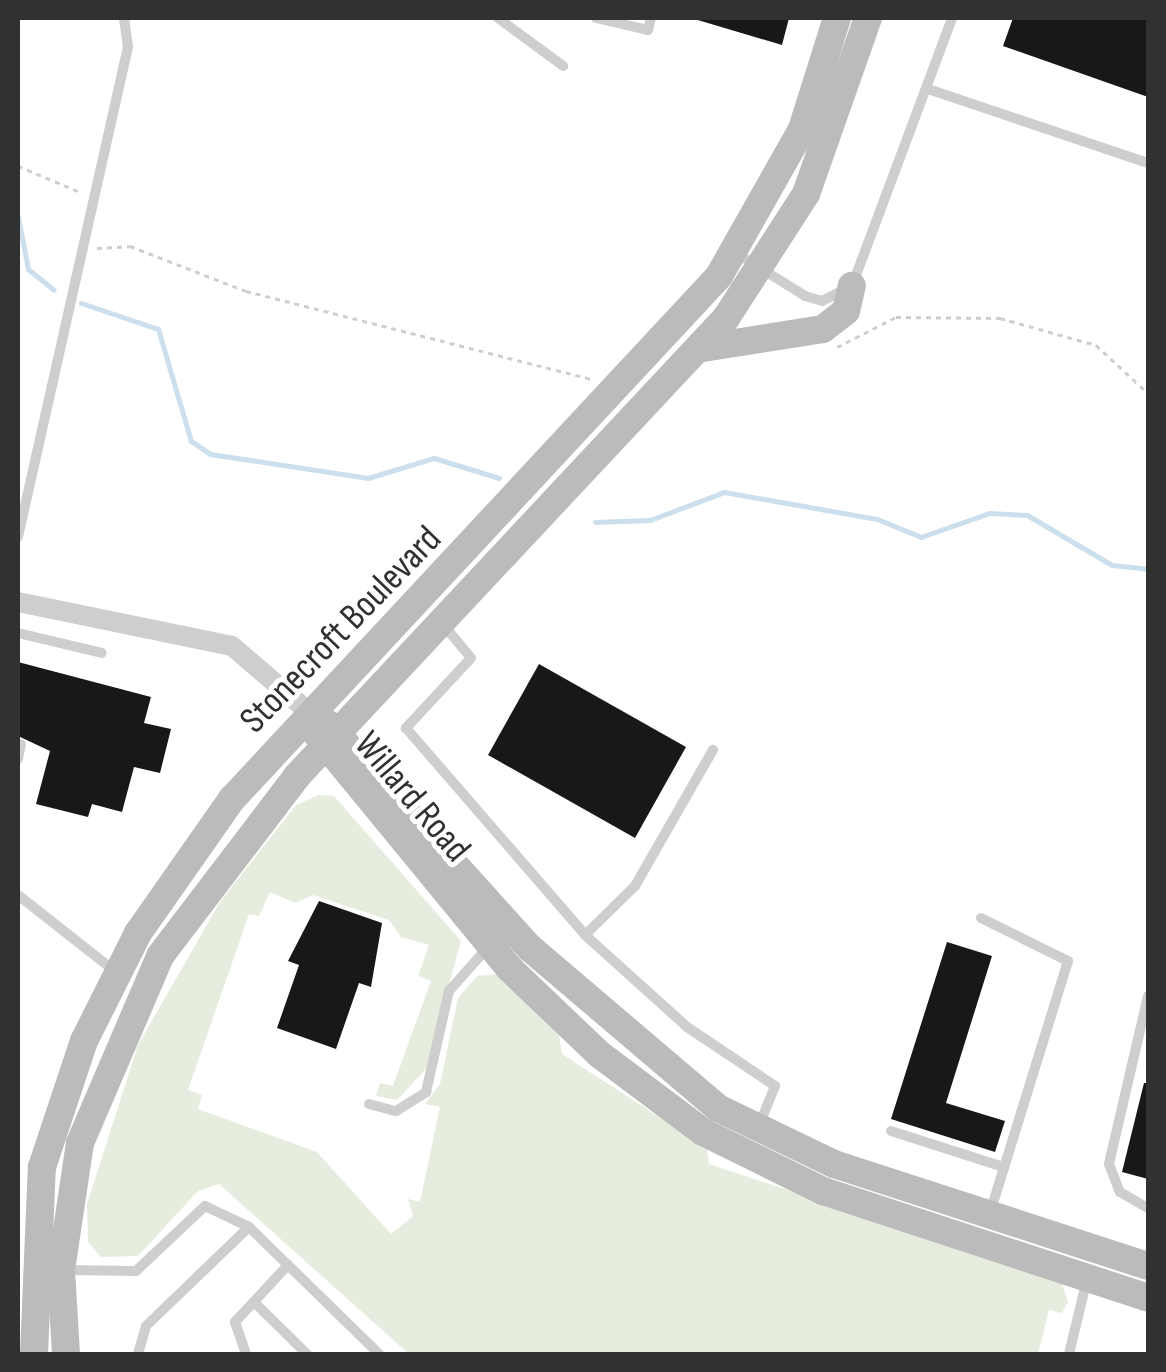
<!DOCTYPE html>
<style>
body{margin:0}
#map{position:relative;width:1166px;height:1372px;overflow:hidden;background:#fff;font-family:"Sofia Sans Condensed",sans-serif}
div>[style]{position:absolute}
.green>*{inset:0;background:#e6eddf}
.stream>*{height:5px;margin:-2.5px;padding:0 2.5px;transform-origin:2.5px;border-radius:2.5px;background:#cbdfed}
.building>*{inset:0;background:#181818}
.path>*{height:2.5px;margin-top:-1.25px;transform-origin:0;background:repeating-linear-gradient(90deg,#cecece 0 5px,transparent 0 10px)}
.lane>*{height:10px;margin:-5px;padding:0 5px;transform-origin:5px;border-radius:5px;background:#cecece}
.street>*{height:20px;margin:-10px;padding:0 10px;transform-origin:10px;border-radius:10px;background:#cecece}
.secondary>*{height:28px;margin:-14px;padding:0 14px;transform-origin:14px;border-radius:14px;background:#bbb}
span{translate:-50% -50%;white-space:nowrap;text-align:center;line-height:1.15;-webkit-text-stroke:10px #fff;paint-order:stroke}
.street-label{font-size:38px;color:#313131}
.frame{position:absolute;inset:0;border:20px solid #313131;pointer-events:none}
</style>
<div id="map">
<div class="green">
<div style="clip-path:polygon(319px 795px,334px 796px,461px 941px,426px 1069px,397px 1100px,376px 1096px,380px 1083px,393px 1086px,431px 981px,418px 976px,429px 945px,401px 937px,389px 920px,313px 895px,295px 903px,270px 892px,259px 916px,249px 914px,188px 1090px,202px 1095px,198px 1109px,317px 1152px,391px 1234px,413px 1216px,408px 1199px,420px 1202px,440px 1107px,425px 1104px,440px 1084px,458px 998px,477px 976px,498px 974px,559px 1035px,562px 1054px,707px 1148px,709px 1164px,1061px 1280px,1068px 1302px,1062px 1313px,1049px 1310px,1038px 1354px,409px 1354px,219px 1184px,198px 1191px,138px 1256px,101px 1257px,88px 1242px,87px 1204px,138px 1045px,220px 902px,296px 805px)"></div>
</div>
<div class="stream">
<div style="left:18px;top:217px;width:53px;rotate:79.1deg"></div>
<div style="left:28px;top:269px;width:33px;rotate:39deg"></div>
<div style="left:81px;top:303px;width:81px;rotate:18.7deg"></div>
<div style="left:158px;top:329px;width:117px;rotate:73.6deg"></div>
<div style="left:191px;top:441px;width:23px;rotate:34deg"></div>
<div style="left:210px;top:454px;width:160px;rotate:8.6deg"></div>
<div style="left:368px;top:478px;width:69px;rotate:-16.9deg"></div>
<div style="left:434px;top:458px;width:68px;rotate:17.1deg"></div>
<div style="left:595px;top:522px;width:55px;rotate:-2.1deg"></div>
<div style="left:650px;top:520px;width:79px;rotate:-20.7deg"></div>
<div style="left:724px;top:492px;width:155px;rotate:10deg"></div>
<div style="left:877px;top:519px;width:48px;rotate:22.2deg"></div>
<div style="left:921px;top:537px;width:72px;rotate:-19.4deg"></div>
<div style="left:989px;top:513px;width:38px;rotate:3deg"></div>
<div style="left:1027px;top:515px;width:99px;rotate:30.5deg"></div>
<div style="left:1112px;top:565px;width:36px;rotate:6deg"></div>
</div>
<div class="building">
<div style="clip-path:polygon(691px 18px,789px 18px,782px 45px)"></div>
<div style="clip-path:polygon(1013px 18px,1148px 18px,1148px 97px,1003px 46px)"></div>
<div style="clip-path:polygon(18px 662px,151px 697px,144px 723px,171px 729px,160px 773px,134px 767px,122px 812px,92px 804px,88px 817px,36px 804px,50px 751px,18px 736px)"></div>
<div style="clip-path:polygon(539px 664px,686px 747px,635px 838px,488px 755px)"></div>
<div style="clip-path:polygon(319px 901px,382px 923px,371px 987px,359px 983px,336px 1049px,277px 1028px,299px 965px,288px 961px)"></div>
<div style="clip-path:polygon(947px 942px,992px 956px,946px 1103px,1005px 1121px,995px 1152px,891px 1119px)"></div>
<div style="clip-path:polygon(1144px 1083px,1148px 1083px,1148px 1179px,1122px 1172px)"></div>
</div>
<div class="path">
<div style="left:18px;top:166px;width:67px;rotate:22.8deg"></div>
<div style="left:97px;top:248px;width:33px;rotate:-3deg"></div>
<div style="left:130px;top:246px;width:124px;rotate:21.2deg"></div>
<div style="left:246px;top:291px;width:359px;rotate:14.3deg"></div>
<div style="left:837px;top:347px;width:66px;rotate:-27deg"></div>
<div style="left:896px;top:317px;width:104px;rotate:0.6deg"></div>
<div style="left:1000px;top:318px;width:100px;rotate:15.7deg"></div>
<div style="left:1096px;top:345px;width:71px;rotate:42.7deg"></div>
</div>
<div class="lane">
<div style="left:498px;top:18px;width:81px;rotate:36.4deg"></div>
<div style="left:596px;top:18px;width:53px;rotate:13deg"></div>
<div style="left:648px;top:30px;width:12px;rotate:-76deg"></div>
<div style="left:928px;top:89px;width:232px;rotate:18.6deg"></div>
<div style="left:736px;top:253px;width:81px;rotate:31.9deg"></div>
<div style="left:805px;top:296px;width:18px;rotate:16deg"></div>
<div style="left:822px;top:301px;width:34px;rotate:-27deg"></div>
<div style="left:852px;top:286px;width:286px;rotate:-69.5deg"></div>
<div style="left:18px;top:537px;width:502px;rotate:-77.35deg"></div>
<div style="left:128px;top:47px;width:29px;rotate:-98deg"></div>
<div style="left:442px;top:623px;width:45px;rotate:50.4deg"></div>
<div style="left:471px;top:658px;width:96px;rotate:132.9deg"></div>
<div style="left:406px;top:728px;width:274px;rotate:49.1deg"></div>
<div style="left:585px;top:935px;width:137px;rotate:42deg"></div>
<div style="left:687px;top:1027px;width:106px;rotate:33.8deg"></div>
<div style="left:775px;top:1086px;width:45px;rotate:112deg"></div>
<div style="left:18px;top:633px;width:86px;rotate:13.4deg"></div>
<div style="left:18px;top:759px;width:15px;rotate:-79deg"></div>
<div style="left:18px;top:895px;width:125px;rotate:38.2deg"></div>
<div style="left:981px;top:918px;width:97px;rotate:26.3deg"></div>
<div style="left:1068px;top:961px;width:261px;rotate:107.2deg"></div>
<div style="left:585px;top:935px;width:70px;rotate:-44.4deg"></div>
<div style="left:635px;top:886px;width:157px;rotate:-60.2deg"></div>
<div style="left:1148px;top:996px;width:172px;rotate:103.1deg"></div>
<div style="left:1109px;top:1164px;width:30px;rotate:69deg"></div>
<div style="left:1120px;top:1192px;width:32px;rotate:30deg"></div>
<div style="left:369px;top:1104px;width:28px;rotate:15deg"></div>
<div style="left:396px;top:1111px;width:36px;rotate:-32deg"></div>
<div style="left:426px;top:1092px;width:104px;rotate:-77.2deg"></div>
<div style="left:449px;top:991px;width:59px;rotate:-48.4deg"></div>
<div style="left:891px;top:1131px;width:119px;rotate:17.7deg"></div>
<div style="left:63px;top:1270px;width:73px;rotate:0.8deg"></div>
<div style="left:136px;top:1271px;width:95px;rotate:-43.3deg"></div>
<div style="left:205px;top:1206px;width:49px;rotate:25.5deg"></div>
<div style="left:254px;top:1302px;width:74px;rotate:44.5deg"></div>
<div style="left:138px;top:1354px;width:29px;rotate:-74deg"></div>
<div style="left:146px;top:1326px;width:143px;rotate:-43.9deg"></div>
<div style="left:249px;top:1227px;width:182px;rotate:44.3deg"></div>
<div style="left:246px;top:1354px;width:34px;rotate:-109deg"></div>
<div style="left:235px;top:1322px;width:78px;rotate:-47.1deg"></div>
<div style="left:1069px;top:1354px;width:77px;rotate:-76.5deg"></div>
</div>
<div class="street">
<div style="left:18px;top:602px;width:218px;rotate:11.6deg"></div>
<div style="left:232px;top:646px;width:103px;rotate:40.7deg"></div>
</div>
<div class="secondary">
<div style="left:703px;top:348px;width:121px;rotate:-9deg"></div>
<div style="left:823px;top:329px;width:29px;rotate:-38deg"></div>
<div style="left:846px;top:311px;width:26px;rotate:-77deg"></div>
<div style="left:328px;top:724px;width:302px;rotate:48deg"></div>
<div style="left:530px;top:948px;width:247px;rotate:40.4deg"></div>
<div style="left:718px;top:1108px;width:129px;rotate:25.8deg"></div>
<div style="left:834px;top:1164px;width:330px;rotate:18deg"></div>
<div style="left:316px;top:733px;width:304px;rotate:50.6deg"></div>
<div style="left:509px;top:968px;width:124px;rotate:43.7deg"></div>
<div style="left:599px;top:1054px;width:130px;rotate:36.9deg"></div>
<div style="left:703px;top:1132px;width:134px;rotate:26.2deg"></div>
<div style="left:823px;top:1191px;width:342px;rotate:18.2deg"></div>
<div style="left:34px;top:1354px;width:187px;rotate:-87.6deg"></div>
<div style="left:42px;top:1167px;width:133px;rotate:-71.6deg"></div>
<div style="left:84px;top:1041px;width:121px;rotate:-63.4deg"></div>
<div style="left:138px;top:933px;width:164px;rotate:-55deg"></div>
<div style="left:232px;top:799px;width:715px;rotate:-47.04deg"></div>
<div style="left:719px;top:276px;width:169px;rotate:-60.5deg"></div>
<div style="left:802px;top:129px;width:116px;rotate:-72.5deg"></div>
<div style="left:66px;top:1354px;width:84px;rotate:-93.4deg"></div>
<div style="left:61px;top:1270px;width:128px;rotate:-81.5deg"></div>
<div style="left:80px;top:1143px;width:203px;rotate:-66.8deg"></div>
<div style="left:160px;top:956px;width:226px;rotate:-52.7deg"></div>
<div style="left:297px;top:776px;width:628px;rotate:-46.87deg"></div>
<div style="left:726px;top:318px;width:148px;rotate:-57.2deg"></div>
<div style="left:806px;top:194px;width:187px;rotate:-70.6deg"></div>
</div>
<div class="street-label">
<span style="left:341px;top:630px;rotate:-46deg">Stonecroft Boulevard</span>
<span style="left:412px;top:797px;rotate:50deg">Willard Road</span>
</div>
<div class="frame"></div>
</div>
